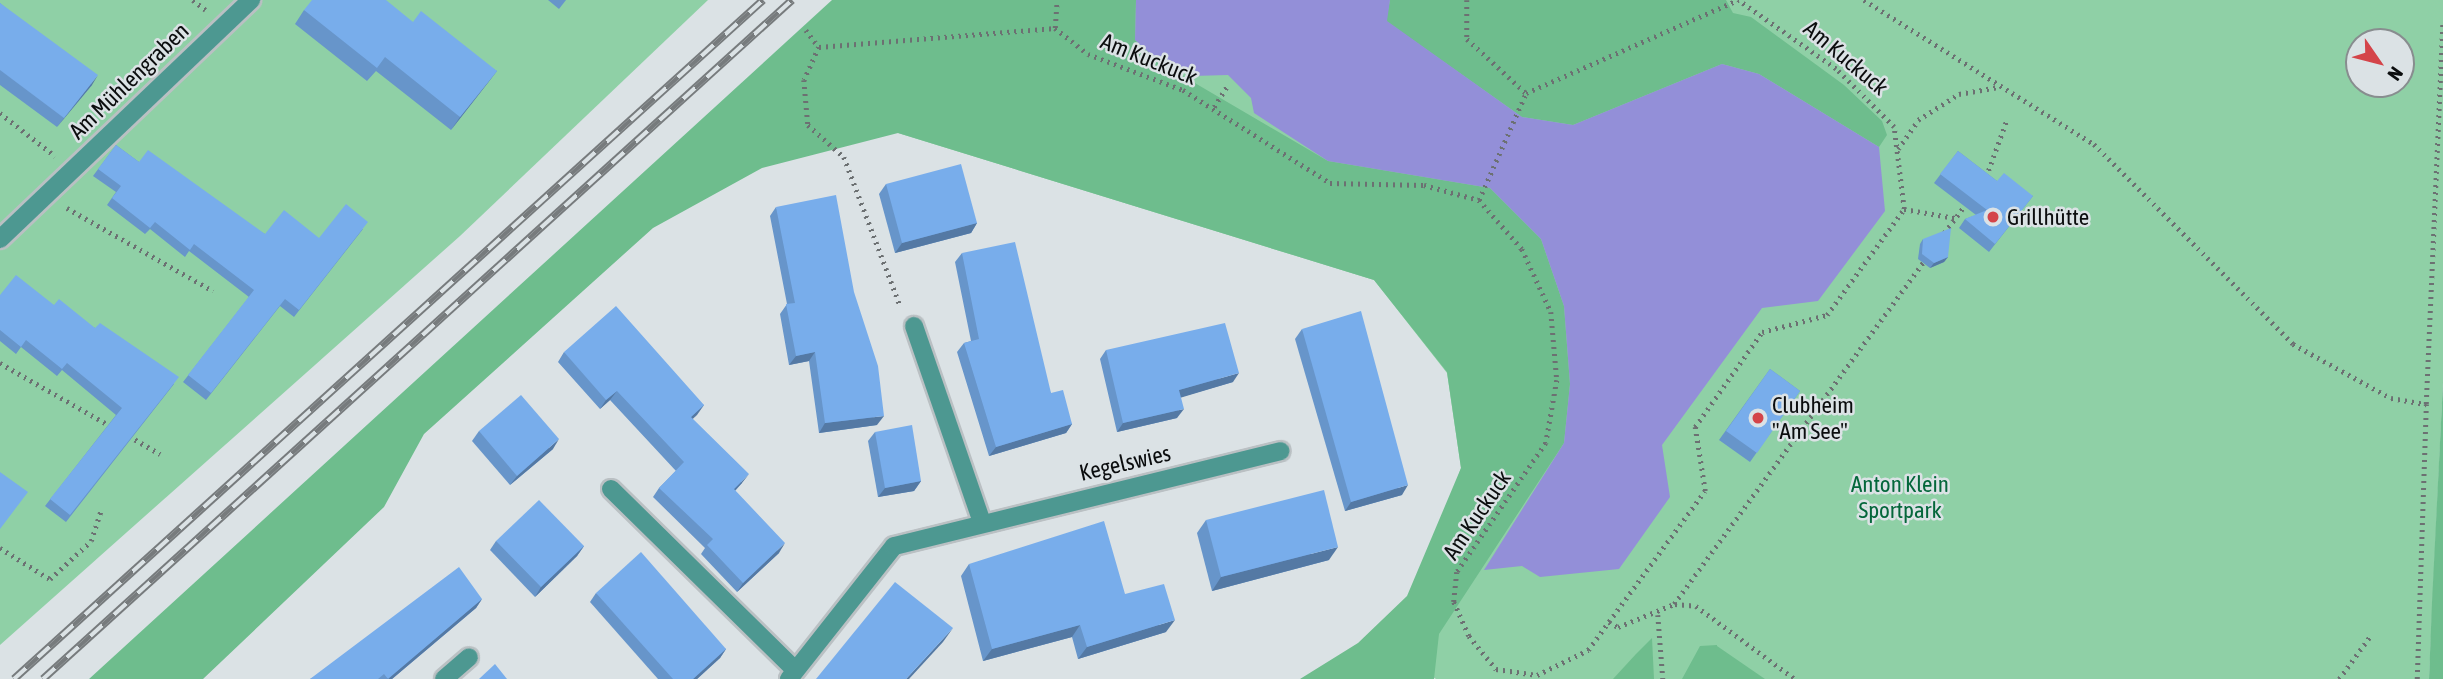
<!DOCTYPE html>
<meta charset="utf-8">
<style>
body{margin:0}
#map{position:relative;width:2443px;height:679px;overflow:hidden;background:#dbe2e5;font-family:"Asap Condensed",sans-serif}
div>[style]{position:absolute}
.green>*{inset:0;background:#8fd0a6}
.forest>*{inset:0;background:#6ebd8d}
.water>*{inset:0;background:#938fd8}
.path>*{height:4.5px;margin-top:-2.25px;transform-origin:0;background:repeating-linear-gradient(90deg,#6c7072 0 2px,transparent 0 7px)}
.roads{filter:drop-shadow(2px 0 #bac0c3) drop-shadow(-2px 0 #bac0c3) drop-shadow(0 2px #bac0c3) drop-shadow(0 -2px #bac0c3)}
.minor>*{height:18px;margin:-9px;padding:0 9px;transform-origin:9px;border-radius:9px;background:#4d9891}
.rail>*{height:8px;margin-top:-4px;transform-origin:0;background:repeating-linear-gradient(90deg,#dbe2e5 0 16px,#777b7d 0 32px);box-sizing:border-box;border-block:2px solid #777b7d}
.wall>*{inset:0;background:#6795ca}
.shaded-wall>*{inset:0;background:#5479a4}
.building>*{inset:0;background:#78adeb}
.dots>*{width:19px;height:19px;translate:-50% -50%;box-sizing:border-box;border:4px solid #dbe2e5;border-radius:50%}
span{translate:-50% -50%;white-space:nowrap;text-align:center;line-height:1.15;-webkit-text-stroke:5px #dbe2e5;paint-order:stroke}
.street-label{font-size:23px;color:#0b0d0e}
.poi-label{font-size:23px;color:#0b0d0e}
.left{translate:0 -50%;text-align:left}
.park-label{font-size:23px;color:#04673b}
.north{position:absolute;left:2345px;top:28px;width:70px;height:70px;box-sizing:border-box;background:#dbe2e5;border:2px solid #888d8f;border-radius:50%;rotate:125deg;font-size:19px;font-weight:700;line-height:28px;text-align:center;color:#0b0d0e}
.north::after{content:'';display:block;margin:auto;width:24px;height:32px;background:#d44449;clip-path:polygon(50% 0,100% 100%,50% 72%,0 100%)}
</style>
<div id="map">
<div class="green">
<div style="clip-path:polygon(0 0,708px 0,460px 236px,0 645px)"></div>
<div style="clip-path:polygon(evenodd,1028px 0,2443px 0,2443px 382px,2429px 679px,1436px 679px,1396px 653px,1461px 468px,1447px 373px,1374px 280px,898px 133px,1028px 0,2359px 42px,2401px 42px,2401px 84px,2359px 84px,2359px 42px)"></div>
</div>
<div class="forest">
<div style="clip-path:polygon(832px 0,1136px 0,1135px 40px,1159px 62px,1328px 161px,1490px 188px,1541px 239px,1564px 306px,1570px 384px,1564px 443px,1439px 634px,1434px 679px,1300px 679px,1358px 643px,1407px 596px,1461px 468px,1447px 372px,1374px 280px,898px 133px,762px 168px,653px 228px,424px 434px,384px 507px,203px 679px,89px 679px)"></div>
<div style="clip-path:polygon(1390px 0,1726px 0,1733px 13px,1751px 17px,1844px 85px,1882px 121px,1887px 135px,1879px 147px,1759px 74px,1722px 64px,1573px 125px,1522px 117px,1386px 21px)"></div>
<div style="clip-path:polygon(2443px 382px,2443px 679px,2429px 679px,2432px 602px)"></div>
<div style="clip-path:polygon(1652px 638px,1654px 679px,1613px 679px,1636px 654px)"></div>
<div style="clip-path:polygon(1717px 645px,1717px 646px,1765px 679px,1682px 679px,1700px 646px)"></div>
</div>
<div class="water">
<div style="clip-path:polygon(1136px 0,1390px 0,1387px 21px,1522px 117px,1573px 125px,1722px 64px,1759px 74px,1879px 147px,1885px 211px,1818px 301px,1762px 308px,1662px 445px,1670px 497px,1619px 569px,1540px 577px,1522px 566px,1484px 570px,1564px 443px,1570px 384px,1564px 306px,1541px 239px,1490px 188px,1328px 161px,1254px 113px,1251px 98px,1228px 75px,1193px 76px,1159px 62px,1135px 40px)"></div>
</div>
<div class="path">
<div style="left:193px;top:0;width:16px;rotate:38deg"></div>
<div style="left:1467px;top:0;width:39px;rotate:90deg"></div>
<div style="left:1467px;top:39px;width:80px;rotate:42.5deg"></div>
<div style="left:1864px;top:0;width:271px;rotate:32.1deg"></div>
<div style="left:2094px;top:144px;width:282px;rotate:45.1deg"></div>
<div style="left:2293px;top:344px;width:112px;rotate:28.9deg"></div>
<div style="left:2391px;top:398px;width:36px;rotate:10deg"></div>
<div style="left:2426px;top:404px;width:382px;rotate:-87.5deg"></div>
<div style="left:1055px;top:28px;width:28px;rotate:-86deg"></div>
<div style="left:806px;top:30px;width:21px;rotate:53deg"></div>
<div style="left:819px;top:47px;width:237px;rotate:-4.6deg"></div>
<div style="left:1055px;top:28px;width:42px;rotate:38.2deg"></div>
<div style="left:1088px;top:54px;width:102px;rotate:20.8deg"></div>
<div style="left:1183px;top:90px;width:174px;rotate:32.3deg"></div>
<div style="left:1330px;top:183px;width:94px;rotate:1.2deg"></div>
<div style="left:1424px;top:185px;width:57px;rotate:15.3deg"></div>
<div style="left:1479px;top:200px;width:65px;rotate:48.7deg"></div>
<div style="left:1522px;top:249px;width:69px;rotate:65.3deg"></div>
<div style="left:1551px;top:312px;width:68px;rotate:85deg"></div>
<div style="left:1557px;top:380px;width:64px;rotate:99.9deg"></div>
<div style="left:1546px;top:443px;width:157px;rotate:124.6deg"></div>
<div style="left:1457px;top:572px;width:30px;rotate:96deg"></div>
<div style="left:1454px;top:602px;width:37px;rotate:66deg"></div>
<div style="left:1469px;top:636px;width:43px;rotate:50.7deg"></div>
<div style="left:1496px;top:669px;width:41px;rotate:8.3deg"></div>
<div style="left:1537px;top:675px;width:57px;rotate:-26.1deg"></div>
<div style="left:1588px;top:650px;width:197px;rotate:-53.7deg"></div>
<div style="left:1705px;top:491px;width:65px;rotate:-98.9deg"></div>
<div style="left:1695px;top:427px;width:116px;rotate:-54.8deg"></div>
<div style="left:1762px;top:332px;width:67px;rotate:-14.7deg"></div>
<div style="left:1827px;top:315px;width:131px;rotate:-54deg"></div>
<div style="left:1904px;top:209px;width:83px;rotate:-97deg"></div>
<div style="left:1894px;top:127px;width:82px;rotate:-135deg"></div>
<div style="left:1836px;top:69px;width:120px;rotate:-144.9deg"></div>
<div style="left:819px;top:47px;width:36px;rotate:114deg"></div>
<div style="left:804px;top:80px;width:45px;rotate:84.9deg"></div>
<div style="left:808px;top:125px;width:48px;rotate:41.6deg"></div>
<div style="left:844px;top:157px;width:158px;rotate:69.3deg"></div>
<div style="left:1214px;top:107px;width:26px;rotate:-58deg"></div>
<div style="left:0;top:113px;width:70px;rotate:38deg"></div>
<div style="left:1898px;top:149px;width:35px;rotate:-55deg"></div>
<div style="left:1918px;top:120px;width:49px;rotate:-32.4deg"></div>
<div style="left:1959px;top:94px;width:40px;rotate:-10deg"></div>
<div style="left:1986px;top:177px;width:62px;rotate:-70.1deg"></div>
<div style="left:1479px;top:200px;width:117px;rotate:-66.3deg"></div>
<div style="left:1526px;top:93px;width:232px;rotate:-23.7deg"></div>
<div style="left:67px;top:208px;width:168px;rotate:29.6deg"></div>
<div style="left:1904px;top:209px;width:52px;rotate:10deg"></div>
<div style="left:1944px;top:233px;width:36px;rotate:-53deg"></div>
<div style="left:0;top:363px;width:129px;rotate:29.7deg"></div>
<div style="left:129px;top:436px;width:36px;rotate:30deg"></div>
<div style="left:0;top:548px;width:59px;rotate:31.8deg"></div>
<div style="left:50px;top:579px;width:56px;rotate:-42.8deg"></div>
<div style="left:91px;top:541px;width:32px;rotate:-72deg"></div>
<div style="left:1675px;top:604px;width:21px;rotate:5deg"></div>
<div style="left:1696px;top:606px;width:123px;rotate:36.4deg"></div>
<div style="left:1658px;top:615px;width:64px;rotate:85.5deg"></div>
<div style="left:1609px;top:622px;width:10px;rotate:29deg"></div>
<div style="left:1618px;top:627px;width:61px;rotate:-22.3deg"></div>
<div style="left:1674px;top:604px;width:426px;rotate:-53.9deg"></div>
<div style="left:2339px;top:679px;width:54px;rotate:-54deg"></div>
<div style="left:2417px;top:679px;width:275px;rotate:-88.1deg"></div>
</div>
<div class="roads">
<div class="minor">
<div style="left:0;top:239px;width:347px;rotate:-43.6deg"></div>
<div style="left:914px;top:326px;width:207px;rotate:70.9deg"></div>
<div style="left:611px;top:489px;width:258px;rotate:44.5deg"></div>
<div style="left:444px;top:679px;width:33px;rotate:-41deg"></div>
<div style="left:789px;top:679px;width:169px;rotate:-51.7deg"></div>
<div style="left:894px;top:546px;width:398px;rotate:-13.8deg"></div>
</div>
</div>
<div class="rail">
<div style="left:14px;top:679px;width:1011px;rotate:-42.19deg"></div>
<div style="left:43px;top:679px;width:1011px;rotate:-42.19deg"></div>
</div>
<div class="wall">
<div style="clip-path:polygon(548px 0,566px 0,559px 9px)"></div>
<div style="clip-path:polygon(0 3px,92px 85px,57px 127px,0 85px)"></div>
<div style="clip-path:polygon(304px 10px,413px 22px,497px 71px,451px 130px,376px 71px,367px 81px,295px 24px)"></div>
<div style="clip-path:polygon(116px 145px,139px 162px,265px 234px,319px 238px,363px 229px,294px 317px,280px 306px,206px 400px,183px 382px,249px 297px,189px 251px,185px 257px,150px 229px,145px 234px,107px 205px,116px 192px,93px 176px)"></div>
<div style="clip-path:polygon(1958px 151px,1997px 181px,2033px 196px,1989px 252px,1959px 228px,1965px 219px,1976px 215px,1934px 183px)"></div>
<div style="clip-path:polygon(886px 184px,977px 223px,971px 233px,895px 253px,879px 194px)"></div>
<div style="clip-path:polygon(776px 207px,877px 425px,819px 433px,809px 361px,789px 365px,780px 314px,787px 304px,770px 216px)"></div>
<div style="clip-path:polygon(1923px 239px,1948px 257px,1944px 262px,1930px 268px,1918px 259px,1920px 244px)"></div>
<div style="clip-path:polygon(962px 253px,1051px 393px,1072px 424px,1066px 433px,989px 456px,957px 352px,964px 343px,971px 341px,955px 262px)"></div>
<div style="clip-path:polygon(0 295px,54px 305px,95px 328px,174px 384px,66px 522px,45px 506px,116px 415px,62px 370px,57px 376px,21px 347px,16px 354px,0 341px)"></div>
<div style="clip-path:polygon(1302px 329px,1402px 495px,1345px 511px,1295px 339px)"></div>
<div style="clip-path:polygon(1106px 350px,1233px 382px,1181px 397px,1177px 418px,1117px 432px,1100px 359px)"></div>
<div style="clip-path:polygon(564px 352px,704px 405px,692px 419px,742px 483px,735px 491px,779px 553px,737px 592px,701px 554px,705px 548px,653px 497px,659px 488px,676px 471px,610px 400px,600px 409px,558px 362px)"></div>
<div style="clip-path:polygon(1770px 369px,1800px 391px,1750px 462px,1719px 440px)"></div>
<div style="clip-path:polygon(479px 431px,553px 449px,510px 485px,472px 441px)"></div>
<div style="clip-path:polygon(875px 432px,921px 481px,914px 491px,878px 497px,868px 441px)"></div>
<div style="clip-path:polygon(1206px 520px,1329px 560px,1212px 591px,1197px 533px)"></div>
<div style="clip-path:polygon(496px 541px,584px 546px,577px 556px,535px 597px,490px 550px)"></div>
<div style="clip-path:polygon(969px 564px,1125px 594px,1166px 632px,1078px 659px,1072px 637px,983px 661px,961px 576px)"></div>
<div style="clip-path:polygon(596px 593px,726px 649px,720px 658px,697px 679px,658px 679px,590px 602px)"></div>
<div style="clip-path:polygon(482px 599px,476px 608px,392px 679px,310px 679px)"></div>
</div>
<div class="shaded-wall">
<div style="clip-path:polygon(497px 71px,487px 84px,451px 130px,460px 117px)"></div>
<div style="clip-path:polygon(98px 75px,92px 85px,57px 127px,64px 118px)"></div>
<div style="clip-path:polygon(977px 223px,971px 233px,895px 253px,902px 243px)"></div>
<div style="clip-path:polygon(1948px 257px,1944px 262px,1930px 268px,1934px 263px)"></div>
<div style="clip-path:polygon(815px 352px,809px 361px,789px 365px,796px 356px)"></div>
<div style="clip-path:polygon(1239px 373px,1233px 382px,1173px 400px,1179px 390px)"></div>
<div style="clip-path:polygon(617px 391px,610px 400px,600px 409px,606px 400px)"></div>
<div style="clip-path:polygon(704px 405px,697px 415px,684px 427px,691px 417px)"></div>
<div style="clip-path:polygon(1184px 409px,1177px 418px,1117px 432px,1123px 423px)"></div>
<div style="clip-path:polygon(884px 416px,877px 425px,819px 433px,825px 423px)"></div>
<div style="clip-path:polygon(1072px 424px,1066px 433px,989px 456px,996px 447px)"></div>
<div style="clip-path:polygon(559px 439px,553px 449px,510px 485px,517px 476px)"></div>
<div style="clip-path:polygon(749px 474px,742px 483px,727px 499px,734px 489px)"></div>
<div style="clip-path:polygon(921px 481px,914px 491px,878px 497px,885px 488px)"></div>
<div style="clip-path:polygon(1408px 485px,1402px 495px,1345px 511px,1351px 502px)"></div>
<div style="clip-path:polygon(785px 543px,779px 553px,737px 592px,743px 583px)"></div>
<div style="clip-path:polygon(584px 546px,577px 556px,535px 597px,541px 587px)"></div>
<div style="clip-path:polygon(1338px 547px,1329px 560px,1212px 591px,1221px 577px)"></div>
<div style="clip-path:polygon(482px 599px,476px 608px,392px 679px,387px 679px)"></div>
<div style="clip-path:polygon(1175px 620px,1166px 632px,1078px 659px,1087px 647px)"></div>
<div style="clip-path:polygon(1080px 625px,1072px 637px,983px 661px,992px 649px)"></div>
<div style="clip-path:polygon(953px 628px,943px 642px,909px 679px,906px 679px)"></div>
<div style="clip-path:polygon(726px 649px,720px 658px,697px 679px,693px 679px)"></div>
</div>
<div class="building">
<div style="clip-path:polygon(312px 0,386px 0,413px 22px,421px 11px,497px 71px,460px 117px,385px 57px,377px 68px,304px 10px)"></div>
<div style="clip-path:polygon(0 3px,98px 75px,64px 118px,0 70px)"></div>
<div style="clip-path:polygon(116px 145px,139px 162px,148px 150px,265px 234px,284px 210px,319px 238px,346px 204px,368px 222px,299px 310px,285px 299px,211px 393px,188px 375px,254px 290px,194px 244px,190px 250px,155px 222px,150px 228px,112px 198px,121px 186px,98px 169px)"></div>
<div style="clip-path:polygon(1958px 151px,1997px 181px,2004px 173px,2033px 196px,1995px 244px,1965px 219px,1987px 210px,1940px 174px)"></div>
<div style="clip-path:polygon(961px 164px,977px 223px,902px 243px,886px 184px)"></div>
<div style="clip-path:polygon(836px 195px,854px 292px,878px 366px,884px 416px,825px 423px,815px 352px,796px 356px,786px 304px,795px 303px,776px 207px)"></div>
<div style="clip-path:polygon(1951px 228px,1948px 257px,1934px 263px,1922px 254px,1923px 239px)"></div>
<div style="clip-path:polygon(1015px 242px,1051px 393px,1063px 390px,1072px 424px,996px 447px,964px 343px,979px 339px,962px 253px)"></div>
<div style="clip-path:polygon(16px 275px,54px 305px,59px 299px,95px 328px,100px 323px,179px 377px,70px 515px,50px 499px,122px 408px,67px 363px,62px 369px,26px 340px,21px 347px,0 330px,0 295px)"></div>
<div style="clip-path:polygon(616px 306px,704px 405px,691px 417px,749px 474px,734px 489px,785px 543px,743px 583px,707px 545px,713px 539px,659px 488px,684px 462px,617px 391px,606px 400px,564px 352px)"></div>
<div style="clip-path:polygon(1361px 311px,1408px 485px,1351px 502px,1302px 329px)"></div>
<div style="clip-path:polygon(1225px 323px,1239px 373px,1179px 390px,1184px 409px,1123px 423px,1106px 350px)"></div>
<div style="clip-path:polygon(1770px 369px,1800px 391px,1757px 453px,1726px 431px)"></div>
<div style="clip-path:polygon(521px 395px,559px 439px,517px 476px,479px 431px)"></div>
<div style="clip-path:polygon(912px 425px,921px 481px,885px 488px,875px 432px)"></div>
<div style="clip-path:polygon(0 472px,28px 492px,0 529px)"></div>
<div style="clip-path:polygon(1324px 490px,1338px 547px,1221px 577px,1206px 520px)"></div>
<div style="clip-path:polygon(539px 500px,584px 546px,541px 587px,496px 541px)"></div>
<div style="clip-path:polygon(1104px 521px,1125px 594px,1164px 584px,1175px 620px,1087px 647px,1080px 625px,992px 649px,969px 564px)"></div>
<div style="clip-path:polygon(641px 552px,726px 649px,693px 679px,673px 679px,596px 593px)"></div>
<div style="clip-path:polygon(459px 567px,482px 599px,388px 679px,384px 674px,378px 679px,310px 679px)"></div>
<div style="clip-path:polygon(895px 582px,953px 628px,906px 679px,816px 679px)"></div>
<div style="clip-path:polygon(495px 664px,507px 679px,479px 679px)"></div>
</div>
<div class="dots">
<div style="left:1993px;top:217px;background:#d44449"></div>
<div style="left:1758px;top:418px;background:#d44449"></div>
</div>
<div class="street-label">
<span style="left:1846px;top:58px;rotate:40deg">Am Kuckuck</span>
<span style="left:1149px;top:59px;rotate:22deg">Am Kuckuck</span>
<span style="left:129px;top:81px;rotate:-44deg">Am Mühlengraben</span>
<span style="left:1125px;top:463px;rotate:-13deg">Kegelswies</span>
<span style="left:1477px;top:515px;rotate:-56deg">Am Kuckuck</span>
</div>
<div class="poi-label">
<span class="left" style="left:2007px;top:217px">Grillhütte</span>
<span class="left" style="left:1772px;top:418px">Clubheim<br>"Am See"</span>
</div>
<div class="park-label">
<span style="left:1900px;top:497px">Anton Klein<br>Sportpark</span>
</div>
<div class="north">N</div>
</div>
